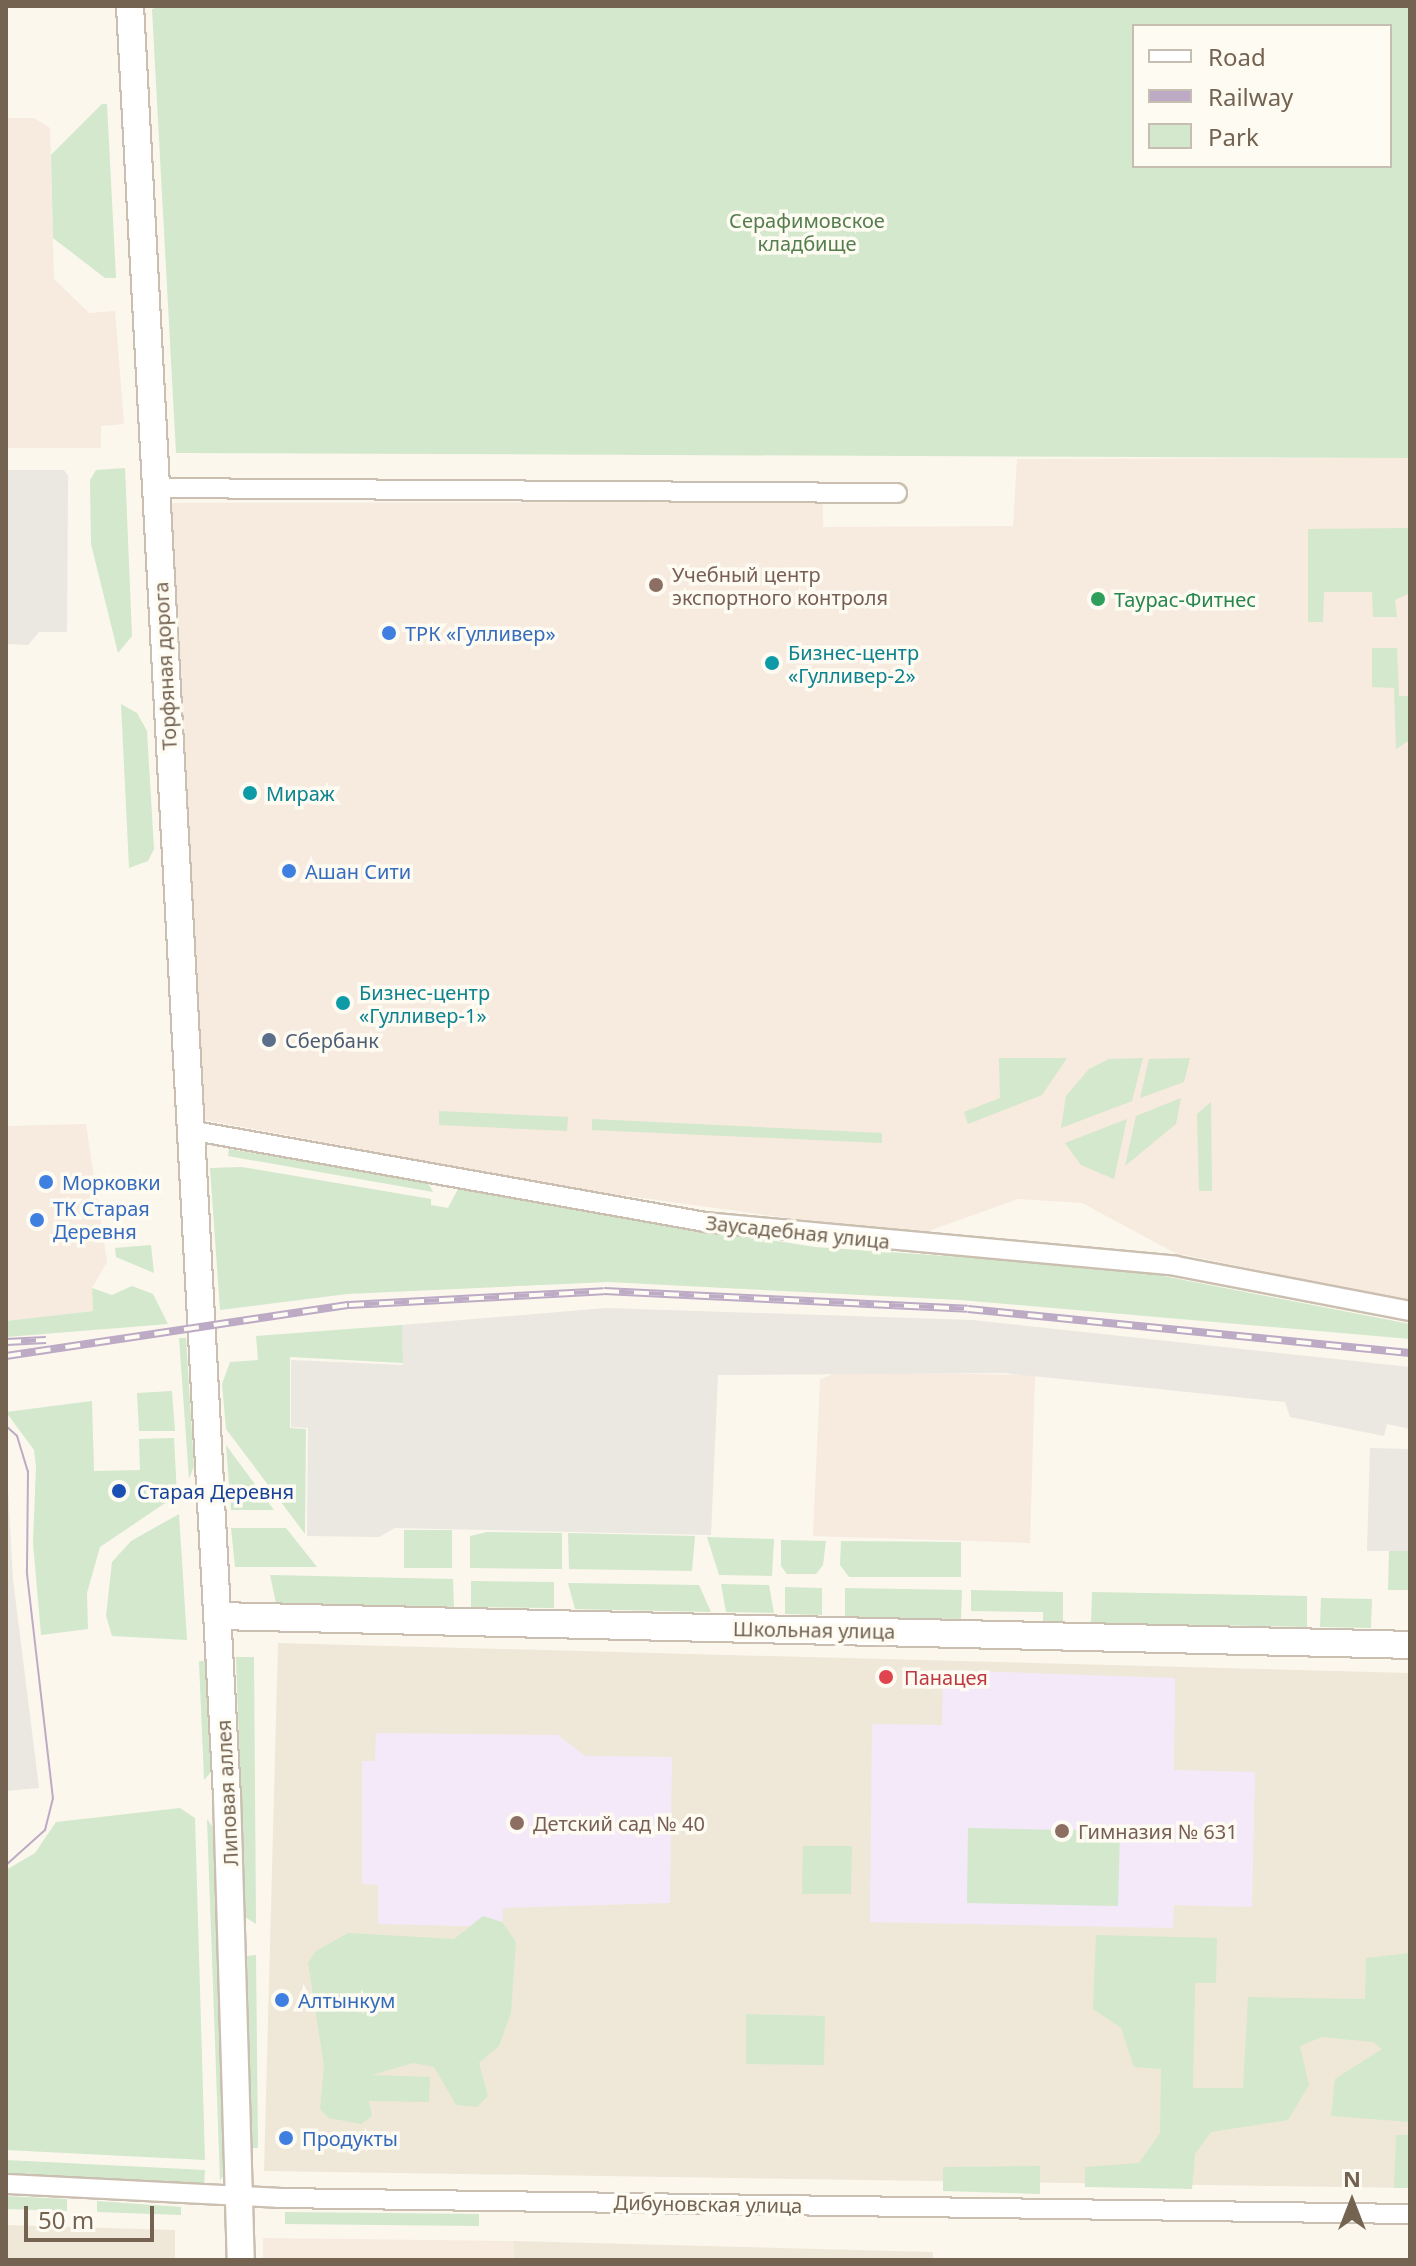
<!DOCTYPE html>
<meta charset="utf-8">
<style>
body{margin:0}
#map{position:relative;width:1416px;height:2266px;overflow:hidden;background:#fbf7ed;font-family:"Noto Sans",sans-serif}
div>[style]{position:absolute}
.residential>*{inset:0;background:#efe8d9}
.commercial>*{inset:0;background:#f7eadf}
.industrial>*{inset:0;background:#ebe7e1}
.education>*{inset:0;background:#f4e9f8}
.green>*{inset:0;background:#d3e8cc}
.roads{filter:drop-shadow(2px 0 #cabfb0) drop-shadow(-2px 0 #cabfb0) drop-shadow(0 2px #cabfb0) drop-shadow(0 -2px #cabfb0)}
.street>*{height:18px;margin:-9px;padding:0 9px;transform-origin:9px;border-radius:9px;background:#fff}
.secondary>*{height:26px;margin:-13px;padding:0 13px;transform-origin:13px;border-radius:13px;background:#fff}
.tram>*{height:2px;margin:-1px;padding:0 1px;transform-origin:1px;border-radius:1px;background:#bdabc5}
.rail>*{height:8px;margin-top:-4px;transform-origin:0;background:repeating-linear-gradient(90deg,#fefbf3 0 15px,#bdabc5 0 30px);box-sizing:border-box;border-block:2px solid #bdabc5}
.dots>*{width:22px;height:22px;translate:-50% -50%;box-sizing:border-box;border:4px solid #fefbf3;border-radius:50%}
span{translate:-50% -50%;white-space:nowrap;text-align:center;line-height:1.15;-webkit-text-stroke:7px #fefbf3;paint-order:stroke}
.park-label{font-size:20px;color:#557e4e}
.education-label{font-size:20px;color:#785e54}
.left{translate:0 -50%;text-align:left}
.leisure-label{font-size:20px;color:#27864d}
.shop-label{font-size:20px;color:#366cbe}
.culture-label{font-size:20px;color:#0d838f}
.street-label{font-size:20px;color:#746351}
.service-label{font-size:20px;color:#4e5e75}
.transit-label{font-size:20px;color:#164399}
.health-label{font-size:20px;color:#be3a42}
.frame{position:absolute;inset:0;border:8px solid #746351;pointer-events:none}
.legend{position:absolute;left:1132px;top:24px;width:260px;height:144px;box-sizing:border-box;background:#fefbf3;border:2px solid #c7beb2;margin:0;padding:10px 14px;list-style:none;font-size:24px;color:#746351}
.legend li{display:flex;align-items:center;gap:16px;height:40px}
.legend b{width:40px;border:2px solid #c7beb2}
.north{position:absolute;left:1312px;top:2162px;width:80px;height:80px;-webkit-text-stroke:6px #fefbf3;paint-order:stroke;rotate:0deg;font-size:22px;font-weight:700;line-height:32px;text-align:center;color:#746351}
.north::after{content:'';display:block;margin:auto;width:28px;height:36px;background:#746351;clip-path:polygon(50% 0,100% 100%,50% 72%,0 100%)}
.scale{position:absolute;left:24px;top:2206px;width:130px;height:36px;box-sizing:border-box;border:4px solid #746351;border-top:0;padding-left:10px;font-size:24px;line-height:28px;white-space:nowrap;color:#746351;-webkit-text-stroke:6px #fefbf3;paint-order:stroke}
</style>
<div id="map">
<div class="residential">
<div style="clip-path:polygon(278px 1643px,1410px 1673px,1410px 2188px,264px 2171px)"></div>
<div style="clip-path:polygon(6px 2225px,175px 2230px,175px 2260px,6px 2260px)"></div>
<div style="clip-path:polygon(514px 2241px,933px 2252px,933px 2260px,514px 2260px)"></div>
</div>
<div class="commercial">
<div style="clip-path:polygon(6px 118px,34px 118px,50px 128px,54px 279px,89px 313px,115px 311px,124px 424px,101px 426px,101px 448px,6px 448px)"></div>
<div style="clip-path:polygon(1410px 458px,1410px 1301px,1175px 1253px,1082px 1203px,1018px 1199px,923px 1233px,868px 1229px,563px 1187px,200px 1119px,168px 503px,823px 502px,823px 527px,1013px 526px,1017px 459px)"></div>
<div style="clip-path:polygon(86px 1124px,107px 1262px,92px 1288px,93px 1311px,6px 1321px,6px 1126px)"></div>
<div style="clip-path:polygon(839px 1372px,1035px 1375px,1030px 1543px,813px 1536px,820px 1379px)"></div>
<div style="clip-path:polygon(263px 2238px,514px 2241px,514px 2260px,263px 2260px)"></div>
</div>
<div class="industrial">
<div style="clip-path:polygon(6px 470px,64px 470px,68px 476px,67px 632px,39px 632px,28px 645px,8px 644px,6px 634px)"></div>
<div style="clip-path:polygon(606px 1308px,972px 1320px,1410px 1367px,1410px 1429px,1387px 1424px,1384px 1436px,1290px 1417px,1285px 1402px,1004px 1373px,718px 1375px,711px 1535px,395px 1528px,379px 1537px,307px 1536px,308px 1428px,291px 1427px,291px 1360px,403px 1365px,402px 1325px)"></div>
<div style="clip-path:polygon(1370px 1448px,1410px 1449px,1410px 1551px,1367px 1551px)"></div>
<div style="clip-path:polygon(6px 1453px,13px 1580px,39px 1788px,6px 1791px)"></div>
</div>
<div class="education">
<div style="clip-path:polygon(943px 1670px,1175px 1678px,1174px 1770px,1255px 1772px,1252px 1907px,1174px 1905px,1173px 1928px,870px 1922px,872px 1724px,942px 1725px)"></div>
<div style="clip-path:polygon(376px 1733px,558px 1735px,585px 1756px,672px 1757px,670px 1903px,503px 1908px,502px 1927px,378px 1924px,378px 1885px,362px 1884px,362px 1761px,375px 1761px)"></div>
</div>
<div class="green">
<div style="clip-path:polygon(evenodd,162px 6px,1410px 6px,1410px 458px,176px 453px,152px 9px,162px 6px,1134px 26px,1390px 26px,1390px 166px,1134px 166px,1134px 26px)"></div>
<div style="clip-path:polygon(102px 104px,107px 104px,116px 278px,105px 278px,53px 238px,51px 155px)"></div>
<div style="clip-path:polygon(125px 468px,132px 636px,118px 653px,91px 544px,90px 480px,96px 470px)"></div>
<div style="clip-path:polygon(1410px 528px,1410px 593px,1395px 600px,1397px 617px,1373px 617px,1372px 592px,1324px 592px,1323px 622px,1308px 622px,1308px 529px)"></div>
<div style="clip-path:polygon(1372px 648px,1397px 648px,1399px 696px,1410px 696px,1410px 740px,1396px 749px,1394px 688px,1372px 687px)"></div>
<div style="clip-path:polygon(121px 704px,137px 713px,147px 731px,154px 849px,148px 861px,129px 868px)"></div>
<div style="clip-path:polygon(999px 1058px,1067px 1058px,1042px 1095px,968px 1124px,964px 1112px,1000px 1098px)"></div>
<div style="clip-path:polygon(1143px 1058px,1132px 1101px,1061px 1128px,1066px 1096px,1089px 1069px,1109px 1059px)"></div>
<div style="clip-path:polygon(1190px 1058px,1184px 1082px,1140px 1098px,1149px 1059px)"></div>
<div style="clip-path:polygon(1181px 1098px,1176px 1124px,1125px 1166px,1136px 1116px)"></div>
<div style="clip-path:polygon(1211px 1102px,1212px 1191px,1199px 1191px,1197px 1114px)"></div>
<div style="clip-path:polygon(439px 1111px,568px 1117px,567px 1131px,439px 1125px)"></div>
<div style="clip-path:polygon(592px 1119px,882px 1133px,882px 1143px,592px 1130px)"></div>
<div style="clip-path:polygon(1127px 1119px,1114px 1179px,1081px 1165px,1065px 1143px)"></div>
<div style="clip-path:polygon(229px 1149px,428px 1183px,433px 1192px,228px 1156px)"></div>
<div style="clip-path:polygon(242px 1167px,431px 1199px,431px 1205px,448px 1208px,458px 1189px,815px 1247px,1122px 1268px,1410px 1324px,1410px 1339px,960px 1300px,608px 1282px,347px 1294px,220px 1310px,210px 1168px)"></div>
<div style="clip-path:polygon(151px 1245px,154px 1273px,116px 1257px,115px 1248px)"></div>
<div style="clip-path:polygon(132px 1286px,153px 1294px,168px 1324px,6px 1337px,6px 1321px,93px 1311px,92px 1288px,112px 1295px)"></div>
<div style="clip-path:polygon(402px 1325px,403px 1363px,290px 1357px,290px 1428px,306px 1429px,305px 1534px,226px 1429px,222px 1384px,230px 1362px,258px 1360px,256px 1336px)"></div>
<div style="clip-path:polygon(179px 1338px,186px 1338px,194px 1466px,189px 1479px)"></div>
<div style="clip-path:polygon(172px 1391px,175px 1431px,139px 1431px,137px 1393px)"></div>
<div style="clip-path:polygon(92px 1401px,94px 1471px,140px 1470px,139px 1439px,174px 1438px,177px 1495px,100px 1547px,87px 1593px,88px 1629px,41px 1635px,33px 1543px,36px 1466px,34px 1450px,6px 1412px)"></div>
<div style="clip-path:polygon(226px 1445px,274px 1510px,231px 1510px)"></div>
<div style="clip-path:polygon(179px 1514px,187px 1640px,112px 1636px,106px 1616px,112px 1562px,131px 1541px)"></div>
<div style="clip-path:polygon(231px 1528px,286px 1528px,317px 1567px,235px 1567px)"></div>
<div style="clip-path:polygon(404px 1530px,452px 1530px,452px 1568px,404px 1568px)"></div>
<div style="clip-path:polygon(487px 1532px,562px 1533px,562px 1569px,470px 1568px,470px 1536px)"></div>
<div style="clip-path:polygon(568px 1533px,695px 1536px,692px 1571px,569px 1569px)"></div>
<div style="clip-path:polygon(707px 1537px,774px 1539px,772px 1576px,719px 1575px)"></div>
<div style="clip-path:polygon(781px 1540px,826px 1541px,823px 1565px,816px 1574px,787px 1574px,781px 1566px)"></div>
<div style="clip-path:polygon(841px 1541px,961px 1542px,961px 1577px,849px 1577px,840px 1565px)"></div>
<div style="clip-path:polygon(1389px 1551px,1410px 1551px,1410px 1590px,1388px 1590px)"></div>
<div style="clip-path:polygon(270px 1575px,453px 1579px,454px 1607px,276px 1603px)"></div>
<div style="clip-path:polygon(471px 1581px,554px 1582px,554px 1608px,471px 1607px)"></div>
<div style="clip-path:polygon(568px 1583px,699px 1585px,711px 1612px,575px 1609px)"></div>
<div style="clip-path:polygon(721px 1584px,769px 1585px,774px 1613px,726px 1612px)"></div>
<div style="clip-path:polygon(785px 1587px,822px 1588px,822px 1615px,785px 1614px)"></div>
<div style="clip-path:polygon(845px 1588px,962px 1590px,961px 1619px,845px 1617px)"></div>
<div style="clip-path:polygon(971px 1590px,1063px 1592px,1063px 1624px,1043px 1623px,1043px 1612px,971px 1611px)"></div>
<div style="clip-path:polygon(1092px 1592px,1307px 1596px,1307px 1627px,1091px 1623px)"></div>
<div style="clip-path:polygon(1321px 1598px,1372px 1599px,1371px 1628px,1320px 1627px)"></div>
<div style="clip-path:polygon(236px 1657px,254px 1657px,256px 1924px,245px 1917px)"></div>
<div style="clip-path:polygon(199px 1661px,206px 1661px,211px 1772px,204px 1780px)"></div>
<div style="clip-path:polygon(180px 1808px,195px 1818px,205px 2160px,6px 2150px,6px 1870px,35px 1853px,56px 1822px)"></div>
<div style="clip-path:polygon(207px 1819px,214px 1829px,226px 2171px,220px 2181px)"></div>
<div style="clip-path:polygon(968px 1828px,1120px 1831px,1118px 1906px,967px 1903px)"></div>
<div style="clip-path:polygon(803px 1846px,852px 1846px,851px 1894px,802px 1894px)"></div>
<div style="clip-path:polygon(483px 1916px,502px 1922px,516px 1942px,511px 2013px,499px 2046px,479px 2063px,488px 2096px,477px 2107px,456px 2105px,434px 2067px,413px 2063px,372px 2075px,430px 2077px,429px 2102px,369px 2101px,372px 2116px,361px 2124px,329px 2118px,320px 2109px,324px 2066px,308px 1963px,316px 1951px,348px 1933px,454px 1939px)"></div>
<div style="clip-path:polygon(1096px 1935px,1217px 1938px,1216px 1983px,1195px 1983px,1193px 2088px,1243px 2088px,1248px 1997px,1365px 1999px,1366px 1958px,1409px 1953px,1410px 2122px,1331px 2116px,1335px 2079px,1382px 2049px,1373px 2042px,1322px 2037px,1300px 2046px,1309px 2085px,1288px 2120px,1211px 2132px,1195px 2154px,1192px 2189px,1085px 2187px,1085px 2167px,1139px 2163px,1160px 2133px,1161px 2069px,1134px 2067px,1121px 2028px,1093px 2009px)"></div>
<div style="clip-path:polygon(256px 1955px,258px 2148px,252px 2148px,247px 1956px)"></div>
<div style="clip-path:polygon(746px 2014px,825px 2016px,824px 2065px,746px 2064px)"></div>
<div style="clip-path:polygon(1396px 2135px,1410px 2135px,1410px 2188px,1394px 2188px)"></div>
<div style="clip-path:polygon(6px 2160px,205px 2170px,204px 2187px,6px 2175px)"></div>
<div style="clip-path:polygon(1040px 2166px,1040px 2194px,943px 2191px,943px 2167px)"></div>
<div style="clip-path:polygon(6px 2196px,67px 2199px,67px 2211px,6px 2209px)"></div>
<div style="clip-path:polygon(97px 2201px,181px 2207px,181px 2215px,97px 2212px)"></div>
<div style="clip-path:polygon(285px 2212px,479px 2214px,479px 2226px,285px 2224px)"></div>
</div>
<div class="roads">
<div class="street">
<div style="left:155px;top:488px;width:742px;rotate:0.39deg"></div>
<div style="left:189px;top:1130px;width:524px;rotate:10.11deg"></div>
<div style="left:705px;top:1222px;width:473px;rotate:5.3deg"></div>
<div style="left:1176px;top:1266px;width:238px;rotate:10.9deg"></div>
<div style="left:6px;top:2184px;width:272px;rotate:2.9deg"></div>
<div style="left:278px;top:2198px;width:1132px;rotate:0.81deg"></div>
</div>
<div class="secondary">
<div style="left:130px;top:6px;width:1793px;rotate:86.9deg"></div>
<div style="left:227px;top:1796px;width:464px;rotate:88.3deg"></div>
<div style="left:218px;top:1616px;width:1192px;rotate:1.39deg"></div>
</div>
</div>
<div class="tram">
<div style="left:6px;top:1426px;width:15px;rotate:42deg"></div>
<div style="left:17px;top:1436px;width:37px;rotate:73deg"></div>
<div style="left:28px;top:1471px;width:103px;rotate:90.6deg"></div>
<div style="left:27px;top:1574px;width:226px;rotate:83.4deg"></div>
<div style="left:53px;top:1798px;width:33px;rotate:104deg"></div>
<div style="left:45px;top:1830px;width:52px;rotate:138.1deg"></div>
</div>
<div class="rail">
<div style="left:6px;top:1342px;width:40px;rotate:-2.9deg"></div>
<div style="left:6px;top:1356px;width:347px;rotate:-8.5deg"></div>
<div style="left:349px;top:1305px;width:255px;rotate:-3.1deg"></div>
<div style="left:604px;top:1291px;width:364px;rotate:2.8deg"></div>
<div style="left:968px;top:1309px;width:444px;rotate:5.7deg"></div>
</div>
<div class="dots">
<div style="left:656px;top:585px;background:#8d6e63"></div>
<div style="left:1098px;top:599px;background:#2e9e5b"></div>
<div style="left:389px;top:633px;background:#3f7fe0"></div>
<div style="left:772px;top:663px;background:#0f9aa8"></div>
<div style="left:250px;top:793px;background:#0f9aa8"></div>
<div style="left:289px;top:871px;background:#3f7fe0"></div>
<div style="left:343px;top:1003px;background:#0f9aa8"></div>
<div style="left:269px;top:1040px;background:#5c6f8a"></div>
<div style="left:46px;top:1182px;background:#3f7fe0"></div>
<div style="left:37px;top:1220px;background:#3f7fe0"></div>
<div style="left:119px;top:1491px;background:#1a4fb4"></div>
<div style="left:886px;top:1677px;background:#e0444e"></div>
<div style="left:517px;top:1823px;background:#8d6e63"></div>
<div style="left:1062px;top:1831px;background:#8d6e63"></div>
<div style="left:282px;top:2000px;background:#3f7fe0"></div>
<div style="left:286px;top:2138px;background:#3f7fe0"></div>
</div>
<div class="park-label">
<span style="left:807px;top:232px">Серафимовское<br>кладбище</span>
</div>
<div class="education-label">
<span class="left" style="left:672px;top:586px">Учебный центр<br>экспортного контроля</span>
<span class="left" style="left:533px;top:1823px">Детский сад № 40</span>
<span class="left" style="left:1078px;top:1831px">Гимназия № 631</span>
</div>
<div class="leisure-label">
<span class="left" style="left:1114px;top:599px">Таурас-Фитнес</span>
</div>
<div class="shop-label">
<span class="left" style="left:405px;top:633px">ТРК «Гулливер»</span>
<span class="left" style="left:305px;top:871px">Ашан Сити</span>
<span class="left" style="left:62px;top:1182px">Морковки</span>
<span class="left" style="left:53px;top:1220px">ТК Старая<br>Деревня</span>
<span class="left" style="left:298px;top:2000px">Алтынкум</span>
<span class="left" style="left:302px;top:2138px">Продукты</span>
</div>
<div class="culture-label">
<span class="left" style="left:788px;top:664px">Бизнес-центр<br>«Гулливер-2»</span>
<span class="left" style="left:266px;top:793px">Мираж</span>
<span class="left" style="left:359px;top:1004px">Бизнес-центр<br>«Гулливер-1»</span>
</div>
<div class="street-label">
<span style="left:165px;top:666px;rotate:-93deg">Торфяная дорога</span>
<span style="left:798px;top:1232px;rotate:6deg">Заусадебная улица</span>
<span style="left:814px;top:1630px;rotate:1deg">Школьная улица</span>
<span style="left:227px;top:1793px;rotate:-93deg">Липовая аллея</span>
<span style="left:708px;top:2204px;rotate:1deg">Дибуновская улица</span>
</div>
<div class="service-label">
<span class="left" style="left:285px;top:1040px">Сбербанк</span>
</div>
<div class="transit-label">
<span class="left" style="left:137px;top:1491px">Старая Деревня</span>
</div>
<div class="health-label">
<span class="left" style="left:904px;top:1677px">Панацея</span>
</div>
<div class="frame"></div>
<ul class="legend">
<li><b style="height:10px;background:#fff"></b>Road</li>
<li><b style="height:10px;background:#bdabc5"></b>Railway</li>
<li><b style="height:22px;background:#d3e8cc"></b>Park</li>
</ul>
<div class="north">N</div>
<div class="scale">50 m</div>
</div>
